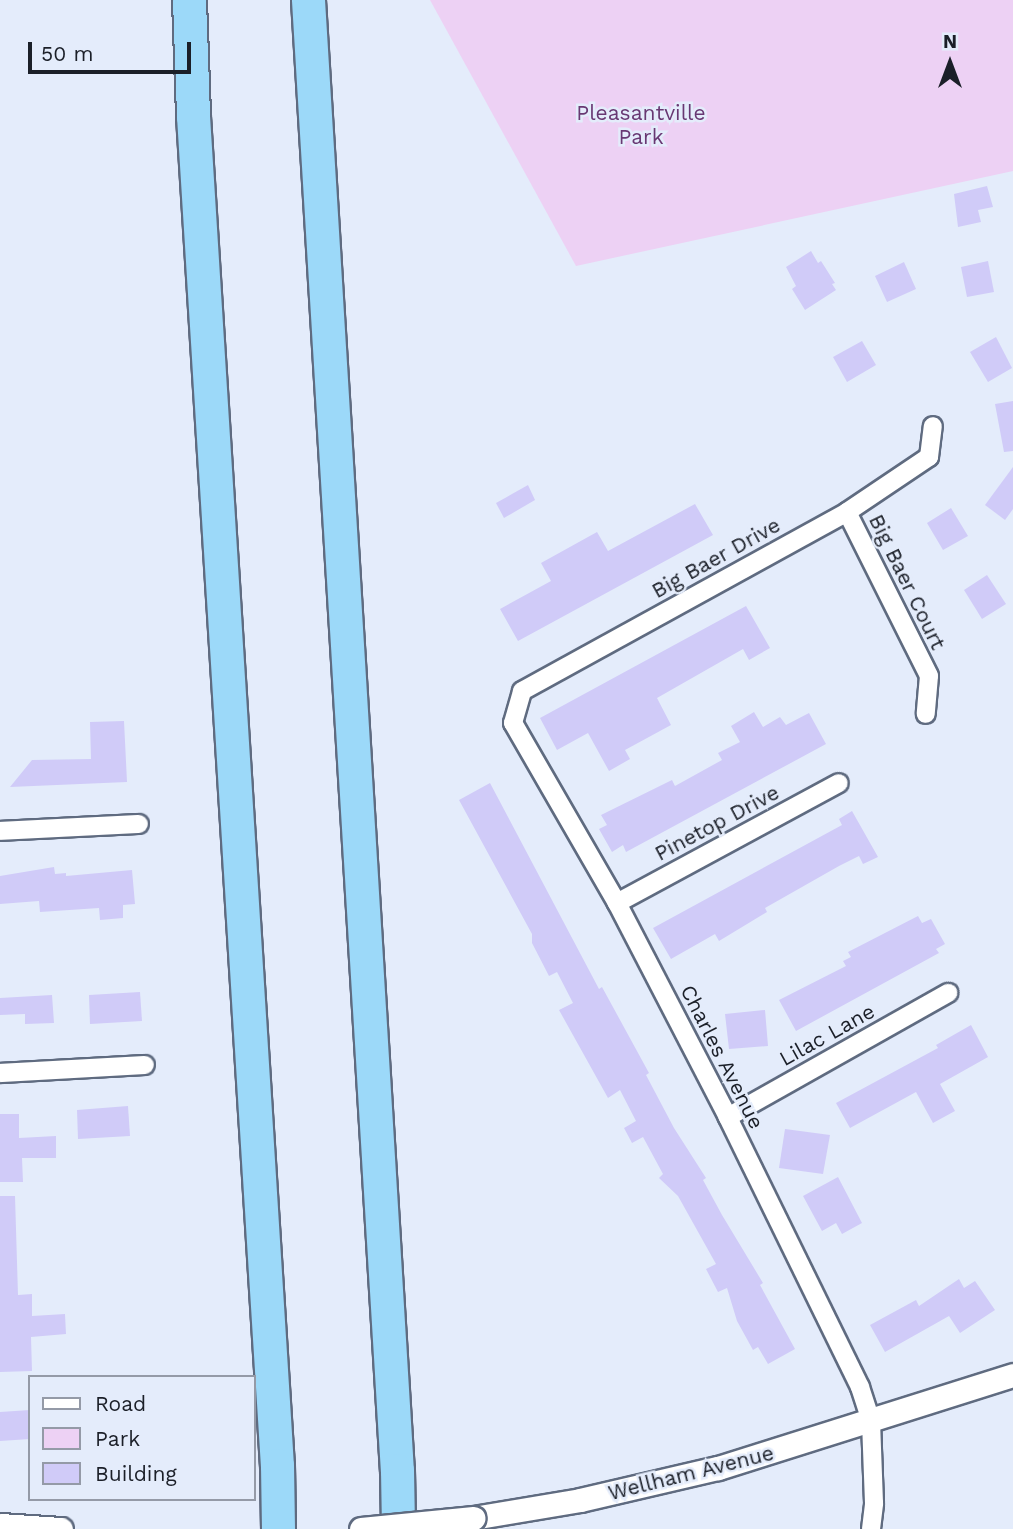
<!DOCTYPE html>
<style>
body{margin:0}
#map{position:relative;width:1013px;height:1529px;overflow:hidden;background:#e4ecfb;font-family:"Work Sans",sans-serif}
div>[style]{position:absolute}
.green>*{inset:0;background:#edd1f4}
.building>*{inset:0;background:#d0cbf8}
.roads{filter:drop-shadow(2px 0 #5f6b80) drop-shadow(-2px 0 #5f6b80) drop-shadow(0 2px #5f6b80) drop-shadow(0 -2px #5f6b80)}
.minor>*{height:18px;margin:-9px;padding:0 9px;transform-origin:9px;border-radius:9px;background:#fff}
.tertiary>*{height:23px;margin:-11.5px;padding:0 11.5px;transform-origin:11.5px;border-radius:11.5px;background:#fff}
.motorway>*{height:33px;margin:-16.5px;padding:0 16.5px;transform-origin:16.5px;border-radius:16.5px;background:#9cd9f9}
.bridges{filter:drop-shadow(2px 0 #5f6b80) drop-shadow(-2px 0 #5f6b80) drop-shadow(0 2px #5f6b80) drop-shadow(0 -2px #5f6b80)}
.tertiary-bridge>*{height:23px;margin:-11.5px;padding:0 11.5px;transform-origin:11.5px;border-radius:11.5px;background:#fff}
span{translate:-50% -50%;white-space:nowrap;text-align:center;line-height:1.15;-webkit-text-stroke:5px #e4ecfb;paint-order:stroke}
.park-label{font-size:21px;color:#683873}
.street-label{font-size:21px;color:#1b1f28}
.legend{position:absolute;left:28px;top:1375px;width:228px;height:126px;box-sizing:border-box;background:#e4ecfb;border:2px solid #949aa7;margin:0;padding:9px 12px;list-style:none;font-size:21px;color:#1b1f28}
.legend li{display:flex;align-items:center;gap:14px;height:35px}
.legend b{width:35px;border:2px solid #949aa7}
.north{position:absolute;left:915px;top:28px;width:70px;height:70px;-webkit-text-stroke:5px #e4ecfb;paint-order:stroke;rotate:0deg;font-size:19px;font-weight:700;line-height:28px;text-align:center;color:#1b1f28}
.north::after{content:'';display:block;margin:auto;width:24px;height:32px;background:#1b1f28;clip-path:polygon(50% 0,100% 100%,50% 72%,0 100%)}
.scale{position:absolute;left:28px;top:42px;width:163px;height:32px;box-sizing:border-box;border:4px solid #1b1f28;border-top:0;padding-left:9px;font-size:21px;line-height:24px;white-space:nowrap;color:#1b1f28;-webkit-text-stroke:5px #e4ecfb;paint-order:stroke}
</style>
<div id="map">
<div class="green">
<div style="clip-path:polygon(430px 0,1013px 0,1013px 171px,576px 266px)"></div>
</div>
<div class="building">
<div style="clip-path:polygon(987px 186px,993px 207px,978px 210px,981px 222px,958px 227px,954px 194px)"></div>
<div style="clip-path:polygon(811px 251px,818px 263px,821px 261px,835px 283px,832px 284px,836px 290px,805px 310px,792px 289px,796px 286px,786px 267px)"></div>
<div style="clip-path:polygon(988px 261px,994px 292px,967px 297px,961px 267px)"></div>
<div style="clip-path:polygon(904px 262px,916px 289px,887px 302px,875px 276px)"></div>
<div style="clip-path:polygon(996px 337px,1012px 368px,988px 382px,970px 352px)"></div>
<div style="clip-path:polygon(862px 341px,876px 365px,847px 382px,833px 357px)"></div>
<div style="clip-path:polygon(1013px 401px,1013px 451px,1004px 452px,995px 404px)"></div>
<div style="clip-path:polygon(1013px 467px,1013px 509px,1005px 520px,985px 505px)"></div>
<div style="clip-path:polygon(528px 485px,535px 500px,504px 518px,496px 503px)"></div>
<div style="clip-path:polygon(695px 504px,713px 535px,518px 641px,500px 609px,551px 581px,541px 563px,597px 532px,608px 551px)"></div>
<div style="clip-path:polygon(951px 508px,968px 536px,943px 550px,927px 523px)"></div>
<div style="clip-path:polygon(987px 575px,1006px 604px,982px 619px,964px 590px)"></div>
<div style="clip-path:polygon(746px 606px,770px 648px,749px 660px,743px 649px,657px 698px,671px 725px,625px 750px,630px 759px,609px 771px,588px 733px,557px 750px,540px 718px)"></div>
<div style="clip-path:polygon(754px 712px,763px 727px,780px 717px,786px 725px,809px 713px,826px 744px,626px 852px,623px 845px,612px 852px,599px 829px,607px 825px,601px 815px,672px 780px,675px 786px,722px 760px,718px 753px,740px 742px,731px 726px)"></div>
<div style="clip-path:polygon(124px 721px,127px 782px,10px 787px,32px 760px,91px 759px,90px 722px)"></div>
<div style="clip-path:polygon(490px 783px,599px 989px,602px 987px,649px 1073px,646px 1075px,674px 1128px,706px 1178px,703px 1180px,722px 1215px,763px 1283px,760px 1285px,795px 1349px,768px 1364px,758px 1347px,753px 1350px,737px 1321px,727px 1288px,718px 1292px,706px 1269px,716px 1264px,678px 1196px,659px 1178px,663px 1174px,643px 1137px,632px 1143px,624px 1128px,636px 1121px,620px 1090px,608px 1098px,559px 1010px,573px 1003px,557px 972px,549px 976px,532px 943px,532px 934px,459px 800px)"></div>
<div style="clip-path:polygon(852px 811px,878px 857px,863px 864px,859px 856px,839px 866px,765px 908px,767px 912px,719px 941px,715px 934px,671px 959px,653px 928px,842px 825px,839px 819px)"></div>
<div style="clip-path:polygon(54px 867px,55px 874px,66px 873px,66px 876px,132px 870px,135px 904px,123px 905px,123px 918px,100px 920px,99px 908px,40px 912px,39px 901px,0 904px,0 876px)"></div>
<div style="clip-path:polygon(918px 916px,922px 923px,931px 919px,945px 944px,936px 949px,939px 953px,796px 1031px,779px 1000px,846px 966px,843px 961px,851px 957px,848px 952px)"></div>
<div style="clip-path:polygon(140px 992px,142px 1021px,90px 1024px,89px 995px)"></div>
<div style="clip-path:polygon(52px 995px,54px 1023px,25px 1024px,25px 1014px,0 1015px,0 998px)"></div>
<div style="clip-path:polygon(765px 1010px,768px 1046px,729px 1049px,725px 1014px)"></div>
<div style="clip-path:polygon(971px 1025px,988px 1057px,940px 1084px,955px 1111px,933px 1123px,916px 1092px,850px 1128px,836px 1103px,938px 1048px,936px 1045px)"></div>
<div style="clip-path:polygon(128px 1106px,130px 1136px,78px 1139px,77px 1110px)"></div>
<div style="clip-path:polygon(0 1114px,19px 1114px,19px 1138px,56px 1136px,56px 1158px,22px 1158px,23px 1182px,0 1182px)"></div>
<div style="clip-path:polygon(785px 1129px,830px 1135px,823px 1174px,779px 1168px)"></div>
<div style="clip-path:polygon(838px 1177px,862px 1223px,842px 1234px,836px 1223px,822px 1231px,803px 1196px)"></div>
<div style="clip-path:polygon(0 1196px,15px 1196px,18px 1295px,32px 1294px,32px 1316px,65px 1314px,66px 1334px,31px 1337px,32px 1371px,0 1372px)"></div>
<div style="clip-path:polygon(959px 1279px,964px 1288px,975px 1281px,995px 1310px,960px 1333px,949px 1316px,885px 1352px,870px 1325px,916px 1300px,919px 1306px)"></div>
<div style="clip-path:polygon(30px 1410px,30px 1439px,0 1441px,0 1412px)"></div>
</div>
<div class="roads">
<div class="minor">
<div style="left:847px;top:512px;width:183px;rotate:63.4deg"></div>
<div style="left:929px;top:676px;width:38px;rotate:95deg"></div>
<div style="left:0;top:831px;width:139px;rotate:-2.9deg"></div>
<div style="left:617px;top:903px;width:252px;rotate:-28.4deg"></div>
<div style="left:0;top:1073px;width:145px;rotate:-3.2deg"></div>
<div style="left:728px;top:1117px;width:253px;rotate:-29.4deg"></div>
<div style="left:871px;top:1529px;width:26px;rotate:-83deg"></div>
<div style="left:874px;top:1503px;width:82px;rotate:-92.1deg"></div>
<div style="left:871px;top:1421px;width:36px;rotate:-108deg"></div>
<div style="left:860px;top:1387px;width:301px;rotate:-116.1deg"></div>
<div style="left:728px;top:1117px;width:241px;rotate:-117.4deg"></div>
<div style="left:617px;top:903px;width:208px;rotate:-120deg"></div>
<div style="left:513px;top:723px;width:33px;rotate:-74deg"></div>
<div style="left:522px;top:691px;width:371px;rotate:-28.8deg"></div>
<div style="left:847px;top:512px;width:99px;rotate:-33.9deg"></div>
<div style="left:929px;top:457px;width:31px;rotate:-83deg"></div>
</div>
<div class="tertiary">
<div style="left:473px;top:1518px;width:109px;rotate:-9.5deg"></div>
<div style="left:580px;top:1500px;width:142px;rotate:-13.1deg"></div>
<div style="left:718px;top:1468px;width:309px;rotate:-17.5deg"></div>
<div style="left:0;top:1525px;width:61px;rotate:3.8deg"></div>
</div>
<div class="motorway">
<div style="left:189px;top:0;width:116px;rotate:88deg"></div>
<div style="left:193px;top:116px;width:1352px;rotate:86.44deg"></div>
<div style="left:277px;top:1465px;width:64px;rotate:89.1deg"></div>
<div style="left:308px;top:0;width:1473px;rotate:86.54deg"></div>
<div style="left:397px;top:1470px;width:59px;rotate:89deg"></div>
</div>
</div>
<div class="bridges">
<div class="tertiary-bridge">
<div style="left:361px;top:1529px;width:113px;rotate:-5.6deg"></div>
</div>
</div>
<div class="park-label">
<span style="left:641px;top:125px">Pleasantville<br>Park</span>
</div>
<div class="street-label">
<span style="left:716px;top:558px;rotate:-29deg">Big Baer Drive</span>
<span style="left:907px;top:582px;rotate:64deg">Big Baer Court</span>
<span style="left:717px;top:823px;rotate:-28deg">Pinetop Drive</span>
<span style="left:827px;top:1035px;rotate:-29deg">Lilac Lane</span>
<span style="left:722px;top:1057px;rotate:63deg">Charles Avenue</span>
<span style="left:691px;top:1473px;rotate:-14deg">Wellham Avenue</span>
</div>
<ul class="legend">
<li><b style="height:9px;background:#fff"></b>Road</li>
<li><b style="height:19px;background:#edd1f4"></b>Park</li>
<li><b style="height:19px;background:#d0cbf8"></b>Building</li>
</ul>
<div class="north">N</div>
<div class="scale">50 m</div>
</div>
